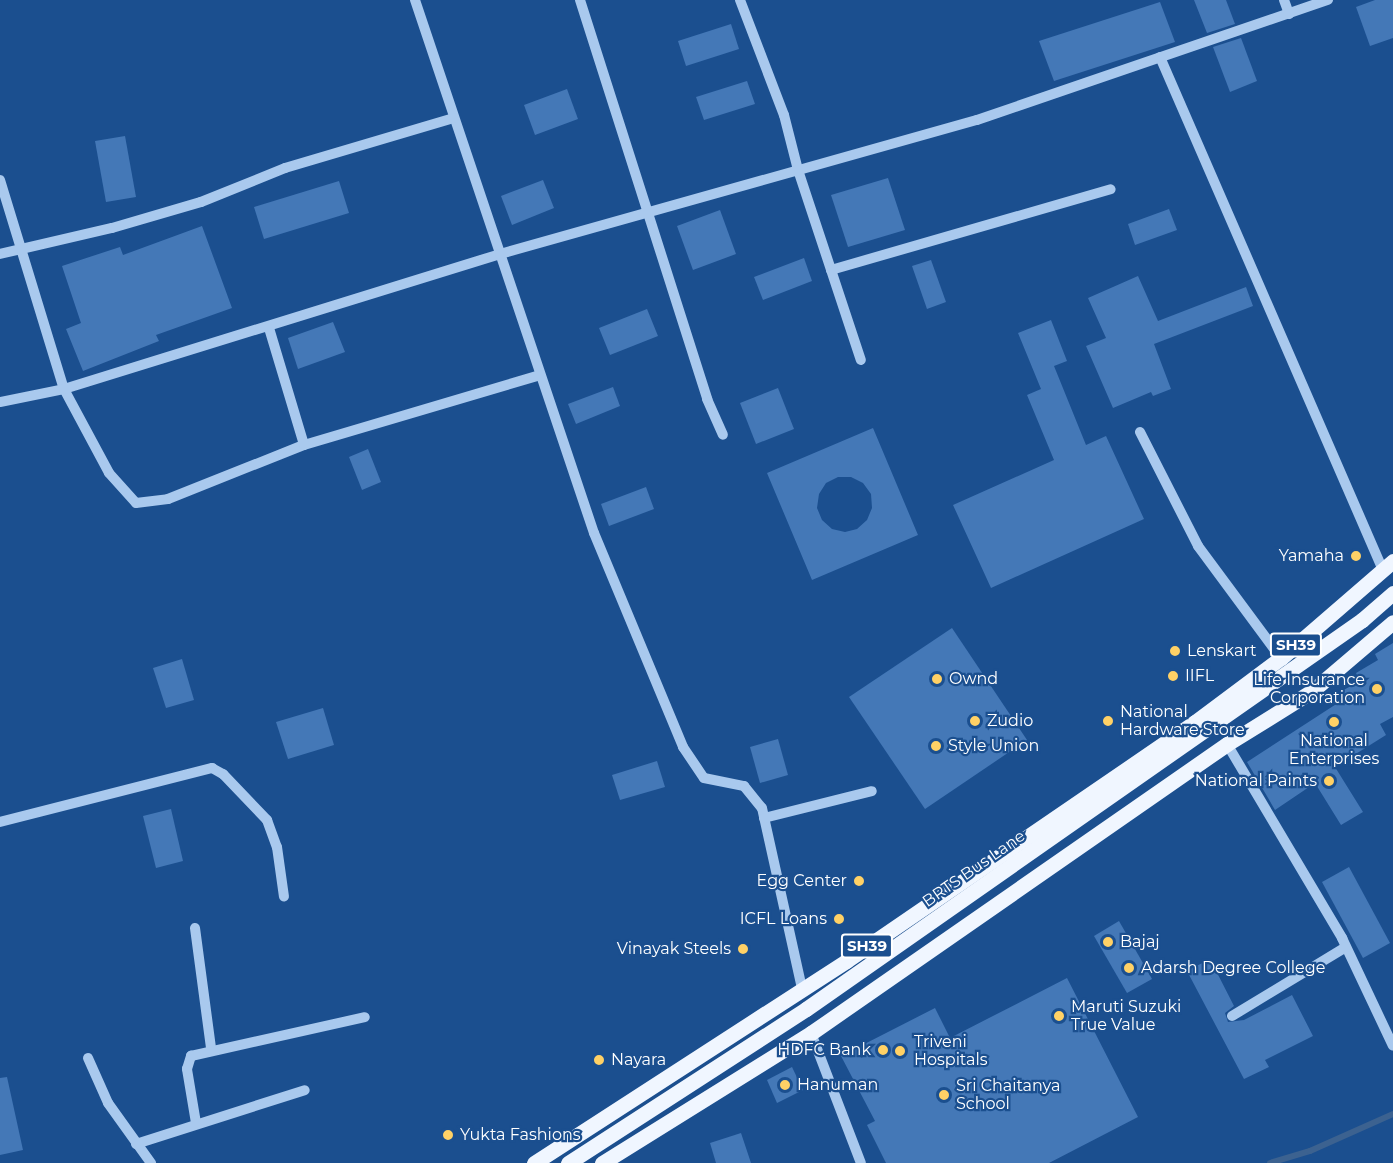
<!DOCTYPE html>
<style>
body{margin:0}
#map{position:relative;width:1393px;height:1163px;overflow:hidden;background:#1b4f8f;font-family:Montserrat,sans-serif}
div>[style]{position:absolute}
.stream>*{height:6px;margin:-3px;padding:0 3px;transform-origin:3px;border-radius:3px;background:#3c6290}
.building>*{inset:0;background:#4478b7}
.minor>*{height:10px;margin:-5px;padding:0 5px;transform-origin:5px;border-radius:5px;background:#a9c9ee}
.major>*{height:15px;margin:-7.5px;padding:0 7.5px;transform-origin:7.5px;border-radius:7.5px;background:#f0f6ff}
.dots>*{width:16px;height:16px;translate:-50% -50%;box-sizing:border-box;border:3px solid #1b4f8f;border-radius:50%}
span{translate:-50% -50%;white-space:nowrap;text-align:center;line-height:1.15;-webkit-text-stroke:4.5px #1b4f8f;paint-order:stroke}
.shield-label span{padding:2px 4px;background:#1b4f8f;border:2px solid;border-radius:4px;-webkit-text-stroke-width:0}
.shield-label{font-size:15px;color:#fff;font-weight:700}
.poi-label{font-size:16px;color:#fff}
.right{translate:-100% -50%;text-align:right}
.left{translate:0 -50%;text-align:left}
.street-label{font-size:16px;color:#fff}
</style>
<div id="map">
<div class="stream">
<div style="left:1270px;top:1163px;width:42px;rotate:-16.7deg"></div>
<div style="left:1310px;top:1151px;width:91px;rotate:-24deg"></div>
</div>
<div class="building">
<div style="clip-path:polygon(1194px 0,1226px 0,1235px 24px,1207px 33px)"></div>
<div style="clip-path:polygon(1375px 0,1393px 0,1393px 38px,1370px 46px,1356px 7px)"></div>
<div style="clip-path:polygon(1160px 2px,1175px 42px,1054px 81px,1039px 41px)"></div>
<div style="clip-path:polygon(731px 24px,739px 49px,686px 66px,678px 41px)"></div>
<div style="clip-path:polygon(1241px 38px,1257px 81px,1230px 92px,1213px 47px)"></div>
<div style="clip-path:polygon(747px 81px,755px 104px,704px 120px,696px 97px)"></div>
<div style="clip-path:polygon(567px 89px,578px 119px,535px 135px,524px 105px)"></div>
<div style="clip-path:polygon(125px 136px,136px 197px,106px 202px,95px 141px)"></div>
<div style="clip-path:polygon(888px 178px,905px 230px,848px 247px,831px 195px)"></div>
<div style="clip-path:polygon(543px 180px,554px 208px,512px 225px,501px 196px)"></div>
<div style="clip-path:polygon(339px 181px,349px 213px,264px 239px,254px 207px)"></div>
<div style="clip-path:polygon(1169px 209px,1177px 230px,1135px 245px,1128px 224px)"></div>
<div style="clip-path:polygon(720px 210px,736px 254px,693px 270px,677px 226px)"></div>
<div style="clip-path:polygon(202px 226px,232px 308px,156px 335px,159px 341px,83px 371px,66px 329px,81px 323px,62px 266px,120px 247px,123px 255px)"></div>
<div style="clip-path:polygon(804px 258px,812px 281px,763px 300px,754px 277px)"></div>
<div style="clip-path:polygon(931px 260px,946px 302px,927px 309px,912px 266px)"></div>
<div style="clip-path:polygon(1138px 276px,1158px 321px,1246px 287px,1253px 306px,1154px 344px,1171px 389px,1153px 396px,1151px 392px,1113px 408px,1086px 346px,1106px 338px,1088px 298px)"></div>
<div style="clip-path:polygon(647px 309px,658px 336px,610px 355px,599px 328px)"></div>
<div style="clip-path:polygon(1051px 320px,1067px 361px,1054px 366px,1086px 445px,1106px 436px,1144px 519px,991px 588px,953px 505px,1054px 460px,1027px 395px,1041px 389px,1018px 333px)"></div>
<div style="clip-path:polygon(333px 322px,345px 352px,298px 369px,288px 338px)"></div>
<div style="clip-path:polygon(613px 387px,620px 406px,576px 424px,568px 404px)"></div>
<div style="clip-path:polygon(778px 388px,794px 429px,756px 444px,740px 403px)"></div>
<div style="clip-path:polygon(evenodd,873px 428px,918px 535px,812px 580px,767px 473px,873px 428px,838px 477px,851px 477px,863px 483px,871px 494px,872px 508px,867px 520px,857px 529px,845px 532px,832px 529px,822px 520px,817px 508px,819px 494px,826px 483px,838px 477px)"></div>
<div style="clip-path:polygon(368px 449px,381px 482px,362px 490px,349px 457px)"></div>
<div style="clip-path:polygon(646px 487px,654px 509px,609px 526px,601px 504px)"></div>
<div style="clip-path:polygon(952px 628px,1027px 740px,925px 809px,849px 697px)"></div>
<div style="clip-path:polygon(1393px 643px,1393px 717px,1380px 724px,1386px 735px,1335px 767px,1363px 812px,1341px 825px,1315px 783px,1275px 810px,1247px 762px,1344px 699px,1340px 692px,1360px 681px,1356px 673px,1378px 660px,1375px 654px)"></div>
<div style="clip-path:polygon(182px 659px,194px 700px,166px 708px,153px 668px)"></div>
<div style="clip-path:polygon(323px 708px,334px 745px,288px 759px,276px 722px)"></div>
<div style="clip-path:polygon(778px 739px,788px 775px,760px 783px,750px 747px)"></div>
<div style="clip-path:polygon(657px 761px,665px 787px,620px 800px,612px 775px)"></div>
<div style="clip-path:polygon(171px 809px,183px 861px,156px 868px,143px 816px)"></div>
<div style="clip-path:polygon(1349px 867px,1390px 943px,1363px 958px,1322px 882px)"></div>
<div style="clip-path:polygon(1119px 921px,1152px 979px,1127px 993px,1094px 936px)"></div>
<div style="clip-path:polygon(1210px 959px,1234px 1006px,1225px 1013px,1228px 1022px,1244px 1020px,1292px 995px,1313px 1036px,1265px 1060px,1269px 1067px,1244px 1079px,1187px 971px)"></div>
<div style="clip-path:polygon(1067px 978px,1138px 1117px,1049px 1163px,886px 1163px,867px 1125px,875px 1121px,841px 1056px,935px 1008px,950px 1038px)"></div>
<div style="clip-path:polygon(792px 1067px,803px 1090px,777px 1103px,767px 1080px)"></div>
<div style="clip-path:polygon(7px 1077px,23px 1150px,0 1155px,0 1078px)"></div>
<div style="clip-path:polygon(741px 1133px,751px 1163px,716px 1163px,710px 1143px)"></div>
</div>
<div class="minor">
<div style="left:415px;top:0;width:562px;rotate:71.44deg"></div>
<div style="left:594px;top:533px;width:232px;rotate:67.4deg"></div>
<div style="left:683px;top:747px;width:37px;rotate:56deg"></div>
<div style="left:704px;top:778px;width:41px;rotate:11.3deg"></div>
<div style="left:744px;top:786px;width:28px;rotate:51deg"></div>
<div style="left:762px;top:808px;width:185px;rotate:77.5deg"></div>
<div style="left:580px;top:0;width:419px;rotate:72.3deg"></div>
<div style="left:707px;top:399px;width:39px;rotate:66deg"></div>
<div style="left:740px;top:0;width:123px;rotate:69.1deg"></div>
<div style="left:784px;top:115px;width:57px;rotate:75.7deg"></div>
<div style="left:798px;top:170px;width:200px;rotate:71.7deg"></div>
<div style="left:1284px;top:0;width:15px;rotate:70deg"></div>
<div style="left:1160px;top:57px;width:559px;rotate:66.51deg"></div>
<div style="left:0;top:180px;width:219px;rotate:73deg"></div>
<div style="left:64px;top:389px;width:95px;rotate:61.8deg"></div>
<div style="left:109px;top:473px;width:40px;rotate:48deg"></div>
<div style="left:136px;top:503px;width:32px;rotate:-7deg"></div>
<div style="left:168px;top:499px;width:146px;rotate:-21.7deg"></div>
<div style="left:304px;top:445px;width:246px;rotate:-16.5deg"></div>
<div style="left:0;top:254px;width:115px;rotate:-13.1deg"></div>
<div style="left:112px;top:228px;width:93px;rotate:-16.3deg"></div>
<div style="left:201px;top:202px;width:91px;rotate:-22deg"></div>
<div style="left:285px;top:168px;width:176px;rotate:-16.5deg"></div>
<div style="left:831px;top:270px;width:291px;rotate:-16.1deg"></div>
<div style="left:269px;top:328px;width:122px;rotate:73.3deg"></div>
<div style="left:0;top:402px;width:65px;rotate:-11.5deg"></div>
<div style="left:64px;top:389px;width:456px;rotate:-17.2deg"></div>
<div style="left:500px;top:254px;width:495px;rotate:-15.7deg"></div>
<div style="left:977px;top:120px;width:371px;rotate:-18.9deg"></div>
<div style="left:1140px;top:432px;width:128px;rotate:63deg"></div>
<div style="left:1198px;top:546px;width:139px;rotate:53.5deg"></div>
<div style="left:1227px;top:744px;width:226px;rotate:59.3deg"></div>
<div style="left:1342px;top:938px;width:119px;rotate:64.7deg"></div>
<div style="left:764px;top:818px;width:111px;rotate:-14deg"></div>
<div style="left:0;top:822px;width:219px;rotate:-14.3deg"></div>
<div style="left:212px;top:768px;width:13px;rotate:29deg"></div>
<div style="left:223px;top:774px;width:64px;rotate:46.3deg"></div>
<div style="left:267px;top:820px;width:29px;rotate:70deg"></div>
<div style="left:277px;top:847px;width:50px;rotate:82deg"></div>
<div style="left:195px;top:928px;width:121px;rotate:82.4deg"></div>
<div style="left:1232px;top:1016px;width:133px;rotate:-31.2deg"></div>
<div style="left:811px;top:1033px;width:139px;rotate:69deg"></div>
<div style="left:88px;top:1058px;width:49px;rotate:66deg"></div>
<div style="left:108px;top:1103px;width:74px;rotate:54.4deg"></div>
<div style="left:196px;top:1123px;width:55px;rotate:-99.5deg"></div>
<div style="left:187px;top:1069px;width:14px;rotate:-73deg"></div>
<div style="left:191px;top:1056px;width:178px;rotate:-12.6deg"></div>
<div style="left:136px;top:1144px;width:177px;rotate:-17.7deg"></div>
</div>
<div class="major">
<div style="left:534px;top:1163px;width:372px;rotate:-32.9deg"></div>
<div style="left:846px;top:961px;width:423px;rotate:-34.4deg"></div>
<div style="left:1195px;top:722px;width:107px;rotate:-36.7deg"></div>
<div style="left:1281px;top:658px;width:148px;rotate:-40.9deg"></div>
<div style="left:568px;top:1163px;width:283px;rotate:-32.9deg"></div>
<div style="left:806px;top:1009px;width:679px;rotate:-34.98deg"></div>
<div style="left:1362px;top:620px;width:41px;rotate:-41.1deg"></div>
<div style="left:602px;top:1163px;width:246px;rotate:-31.9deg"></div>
<div style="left:811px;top:1033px;width:507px;rotate:-34.79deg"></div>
<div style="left:1227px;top:744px;width:100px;rotate:-31.9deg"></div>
<div style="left:1312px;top:691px;width:106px;rotate:-40.4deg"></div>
</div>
<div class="dots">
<div style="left:1356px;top:556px;background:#ffd166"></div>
<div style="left:1175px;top:651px;background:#ffd166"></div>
<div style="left:1173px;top:676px;background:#ffd166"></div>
<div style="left:937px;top:679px;background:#ffd166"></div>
<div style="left:1377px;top:689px;background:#ffd166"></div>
<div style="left:975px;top:721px;background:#ffd166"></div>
<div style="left:1108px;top:721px;background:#ffd166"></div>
<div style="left:1334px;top:722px;background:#ffd166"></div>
<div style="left:936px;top:746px;background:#ffd166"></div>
<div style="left:1329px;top:781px;background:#ffd166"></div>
<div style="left:859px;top:881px;background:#ffd166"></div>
<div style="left:839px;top:919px;background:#ffd166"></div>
<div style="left:1108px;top:942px;background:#ffd166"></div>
<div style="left:743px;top:949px;background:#ffd166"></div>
<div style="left:1129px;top:968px;background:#ffd166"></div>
<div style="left:1059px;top:1016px;background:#ffd166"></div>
<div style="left:883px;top:1050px;background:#ffd166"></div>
<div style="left:900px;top:1051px;background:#ffd166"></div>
<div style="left:599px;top:1060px;background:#ffd166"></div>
<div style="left:785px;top:1085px;background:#ffd166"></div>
<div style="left:944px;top:1095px;background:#ffd166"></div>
<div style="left:448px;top:1135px;background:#ffd166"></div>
</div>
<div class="shield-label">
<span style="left:1296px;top:645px">SH39</span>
<span style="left:867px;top:946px">SH39</span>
</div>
<div class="poi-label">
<span class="right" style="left:1344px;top:556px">Yamaha</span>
<span class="left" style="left:1187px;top:651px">Lenskart</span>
<span class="left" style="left:1185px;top:676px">IIFL</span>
<span class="left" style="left:949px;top:679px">Ownd</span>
<span class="right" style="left:1365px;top:689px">Life Insurance<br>Corporation</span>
<span class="left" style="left:1120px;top:721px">National<br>Hardware Store</span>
<span class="left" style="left:987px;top:721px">Zudio</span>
<span style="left:1334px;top:750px">National<br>Enterprises</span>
<span class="left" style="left:948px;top:746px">Style Union</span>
<span class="right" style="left:1317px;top:781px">National Paints</span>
<span class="right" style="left:847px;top:881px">Egg Center</span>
<span class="right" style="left:827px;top:919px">ICFL Loans</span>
<span class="left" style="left:1120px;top:942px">Bajaj</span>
<span class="right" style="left:731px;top:949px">Vinayak Steels</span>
<span class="left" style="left:1141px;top:968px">Adarsh Degree College</span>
<span class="left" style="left:1071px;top:1016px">Maruti Suzuki<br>True Value</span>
<span class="left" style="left:914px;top:1051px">Triveni<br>Hospitals</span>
<span class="right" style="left:871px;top:1050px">HDFC Bank</span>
<span class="left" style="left:611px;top:1060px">Nayara</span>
<span class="left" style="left:797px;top:1085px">Hanuman</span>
<span class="left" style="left:956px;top:1095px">Sri Chaitanya<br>School</span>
<span class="left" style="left:460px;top:1135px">Yukta Fashions</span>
</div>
<div class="street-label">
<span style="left:974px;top:869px;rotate:-35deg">BRTS Bus Lane</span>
</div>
</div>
